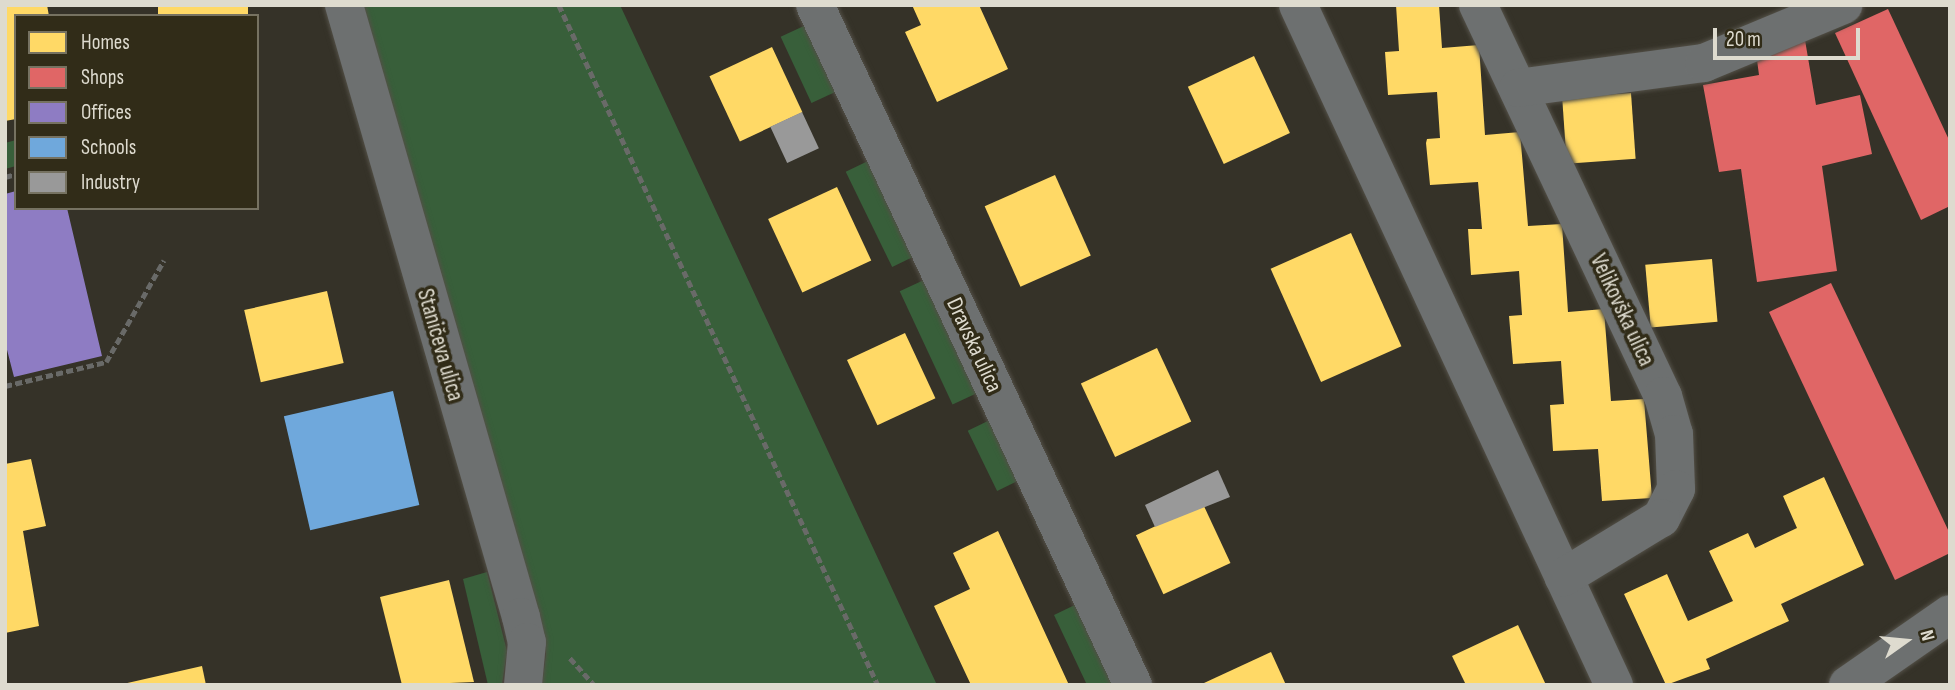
<!DOCTYPE html>
<html>
<head>
<meta charset="utf-8">
<style>
  body { margin:0 }
  #map { position:relative; width:1955px; height:690px; overflow:hidden; background:#353228; font-family:"Sofia Sans Condensed",sans-serif }
  div>[style] { position:absolute }
  [style*='--x'] { left:calc(var(--x)*1px); top:calc(var(--y)*1px); width:calc(var(--w)*1px); rotate:calc(var(--a)*1deg) }
  .green>* { inset:0; background:#385f3a; transform-origin:0 0 }
  .homes>* { inset:0; background:#ffd966; transform-origin:0 0 }
  .shops>* { inset:0; background:#e06666 }
  .offices>* { inset:0; background:#8e7cc3 }
  .schools>* { inset:0; background:#6fa8dc; transform-origin:0 0 }
  .industry>* { inset:0; background:#999; transform-origin:0 0 }
  .path>* { height:4.5px; margin-top:-2.25px; transform-origin:0; background:repeating-linear-gradient(90deg,#696a68 0 7px,transparent 0 10.5px) }
  .roads { filter:drop-shadow(0 0 2px #535047) drop-shadow(0 0 2px #535047) }
  .minor>* { height:38px; margin:-19px; padding:0 19px; transform-origin:19px; border-radius:19px; background:#6d7070 }
  span { translate:-50% -50%; white-space:nowrap; text-align:center; line-height:1.15; -webkit-text-stroke:7px #312c18; paint-order:stroke }
  .street-label { font-size:23px; color:#dedbcf }
  .frame { position:absolute; inset:0; border:7px solid #dedbcf; pointer-events:none }
  .legend { position:absolute; left:14px; top:14px; width:245px; height:196px; box-sizing:border-box; background:#312c18; border:2px solid #767261; margin:0; padding:9px 12px; list-style:none; font-size:21px; color:#dedbcf }
  .legend li { display:flex; align-items:center; gap:14px; height:35px }
  .legend b { width:35px; border:2px solid #767261 }
  .north { position:absolute; left:1871px; top:606px; width:70px; height:70px; -webkit-text-stroke:5px #312c18; paint-order:stroke; rotate:75deg; font-size:19px; font-weight:700; line-height:28px; text-align:center; color:#dedbcf }
  .north::after { content:''; display:block; margin:auto; width:24px; height:32px; background:#dedbcf; clip-path:polygon(50% 0,100% 100%,50% 72%,0 100%) }
  .scale { position:absolute; left:1713px; top:28px; width:147px; height:32px; box-sizing:border-box; border:4px solid #dedbcf; border-top:0; padding-left:9px; font-size:21px; line-height:24px; white-space:nowrap; color:#dedbcf; -webkit-text-stroke:5px #312c18; paint-order:stroke }
</style>
</head>
<body>
<div id="map">
  <div class="green">
    <i style="clip-path:polygon(362px 5px,620px 5px,937px 685px,542px 685px,546px 654px,541px 619px)"></i>
    <i style="left:806px;top:25px;width:73px;height:28px;rotate:65deg"></i>
    <i style="clip-path:polygon(16px 140px,16px 166px,5px 169px,5px 143px)"></i>
    <i style="left:870px;top:160px;width:106px;height:27px;rotate:64deg"></i>
    <i style="left:926px;top:279px;width:125px;height:29px;rotate:65deg"></i>
    <i style="left:992px;top:419px;width:67px;height:27px;rotate:64deg"></i>
    <i style="clip-path:polygon(487px 572px,507px 651px,502px 685px,488px 685px,463px 579px)"></i>
    <i style="clip-path:polygon(1079px 603px,1118px 685px,1087px 685px,1054px 615px)"></i>
  </div>
  <div class="homes">
    <i style="clip-path:polygon(5px 5px,47px 5px,49px 16px,16px 16px,16px 119px,5px 121px)"></i>
    <i style="left:158px;top:5px;width:90px;height:11px"></i>
    <i style="clip-path:polygon(912px 5px,979px 5px,1008px 69px,937px 102px,905px 32px,921px 25px)"></i>
    <i style="clip-path:polygon(1396px 5px,1439px 5px,1442px 48px,1479px 45px,1485px 135px,1520px 132px,1528px 226px,1562px 224px,1568px 312px,1604px 309px,1611px 401px,1644px 399px,1652px 498px,1602px 501px,1598px 449px,1553px 451px,1550px 405px,1564px 404px,1561px 361px,1513px 364px,1509px 316px,1522px 315px,1519px 271px,1471px 275px,1468px 229px,1482px 229px,1478px 182px,1430px 185px,1426px 143px,1427px 139px,1440px 138px,1437px 92px,1388px 95px,1385px 52px,1399px 51px)"></i>
    <i style="left:772px;top:47px;width:72px;height:69px;rotate:65deg"></i>
    <i style="left:1254px;top:56px;width:85px;height:73px;rotate:65deg"></i>
    <i style="left:1631px;top:93px;width:66px;height:69px;rotate:86deg"></i>
    <i style="left:1055px;top:175px;width:88px;height:77px;rotate:66deg"></i>
    <i style="left:837px;top:187px;width:81px;height:76px;rotate:65deg"></i>
    <i style="left:1351px;top:233px;width:124px;height:88px;rotate:66deg"></i>
    <i style="left:1712px;top:259px;width:63px;height:67px;rotate:85deg"></i>
    <i style="left:327px;top:291px;width:74px;height:85px;rotate:77deg"></i>
    <i style="left:905px;top:333px;width:72px;height:64px;rotate:65deg"></i>
    <i style="left:1157px;top:348px;width:81px;height:84px;rotate:65deg"></i>
    <i style="clip-path:polygon(31px 459px,46px 526px,23px 531px,39px 626px,5px 633px,5px 464px)"></i>
    <i style="clip-path:polygon(1824px 477px,1864px 565px,1781px 604px,1789px 621px,1706px 659px,1710px 669px,1666px 685px,1624px 594px,1667px 574px,1688px 621px,1733px 601px,1709px 551px,1748px 533px,1755px 548px,1797px 528px,1783px 496px)"></i>
    <i style="left:1203px;top:504px;width:65px;height:74px;rotate:65deg"></i>
    <i style="clip-path:polygon(998px 531px,1040px 622px,1069px 685px,971px 685px,934px 606px,970px 589px,953px 553px)"></i>
    <i style="clip-path:polygon(449px 580px,474px 682px,402px 685px,380px 597px)"></i>
    <i style="clip-path:polygon(1518px 625px,1546px 685px,1466px 685px,1452px 656px)"></i>
    <i style="clip-path:polygon(1271px 652px,1286px 685px,1205px 685px,1204px 683px)"></i>
    <i style="clip-path:polygon(202px 666px,206px 685px,124px 685px,123px 684px)"></i>
  </div>
  <div class="shops">
    <i style="clip-path:polygon(1888px 9px,1950px 142px,1950px 206px,1921px 220px,1835px 33px)"></i>
    <i style="clip-path:polygon(1805px 40px,1816px 105px,1860px 95px,1872px 154px,1822px 166px,1837px 271px,1757px 282px,1741px 169px,1719px 172px,1703px 85px,1759px 75px,1757px 60px)"></i>
    <i style="clip-path:polygon(1831px 283px,1950px 534px,1950px 553px,1895px 580px,1769px 312px)"></i>
  </div>
  <div class="offices">
    <i style="clip-path:polygon(16px 191px,16px 208px,67px 208px,102px 356px,14px 377px,5px 342px,5px 194px)"></i>
  </div>
  <div class="schools">
    <i style="left:393px;top:391px;width:117px;height:112px;rotate:77deg"></i>
  </div>
  <div class="industry">
    <i style="left:802px;top:112px;width:40px;height:35px;rotate:65deg"></i>
    <i style="clip-path:polygon(1218px 470px,1230px 497px,1155px 527px,1145px 505px)"></i>
  </div>
  <div class="path">
    <i style="--x:559;--y:5;--w:751;--a:64.87"></i>
    <i style="--x:5;--y:177;--w:11;--a:-15"></i>
    <i style="--x:5;--y:386;--w:104;--a:-13.4"></i>
    <i style="--x:106;--y:362;--w:117;--a:-60.4"></i>
    <i style="--x:570;--y:658;--w:36;--a:48"></i>
  </div>
  <div class="roads">
    <div class="minor">
      <i style="--x:344;--y:5;--w:637;--a:73.87"></i>
      <i style="--x:521;--y:617;--w:26;--a:77"></i>
      <i style="--x:527;--y:642;--w:43;--a:95.3"></i>
      <i style="--x:815;--y:5;--w:751;--a:64.94"></i>
      <i style="--x:1298;--y:5;--w:750;--a:65.08"></i>
      <i style="--x:1478;--y:5;--w:433;--a:64.7"></i>
      <i style="--x:1663;--y:396;--w:40;--a:74"></i>
      <i style="--x:1674;--y:434;--w:55;--a:87.9"></i>
      <i style="--x:1676;--y:489;--w:33;--a:117"></i>
      <i style="--x:1661;--y:518;--w:114;--a:148.7"></i>
      <i style="--x:1518;--y:88;--w:188;--a:-7.7"></i>
      <i style="--x:1704;--y:63;--w:151;--a:-22.6"></i>
      <i style="--x:1848;--y:685;--w:124;--a:-34.8"></i>
    </div>
  </div>
  <div class="street-label">
    <span style="left:1622px;top:310px;rotate:65deg">Velikovška ulica</span>
    <span style="left:440px;top:345px;rotate:74deg">Staničeva ulica</span>
    <span style="left:974px;top:345px;rotate:65deg">Dravska ulica</span>
  </div>
  <div class="frame"></div>
  <ul class="legend">
  <li><b style="height:19px;background:#ffd966"></b>Homes</li>
  <li><b style="height:19px;background:#e06666"></b>Shops</li>
  <li><b style="height:19px;background:#8e7cc3"></b>Offices</li>
  <li><b style="height:19px;background:#6fa8dc"></b>Schools</li>
  <li><b style="height:19px;background:#999"></b>Industry</li>
  </ul>
  <div class="north">N</div>
  <div class="scale">20 m</div>
</div>
</body>
</html>
